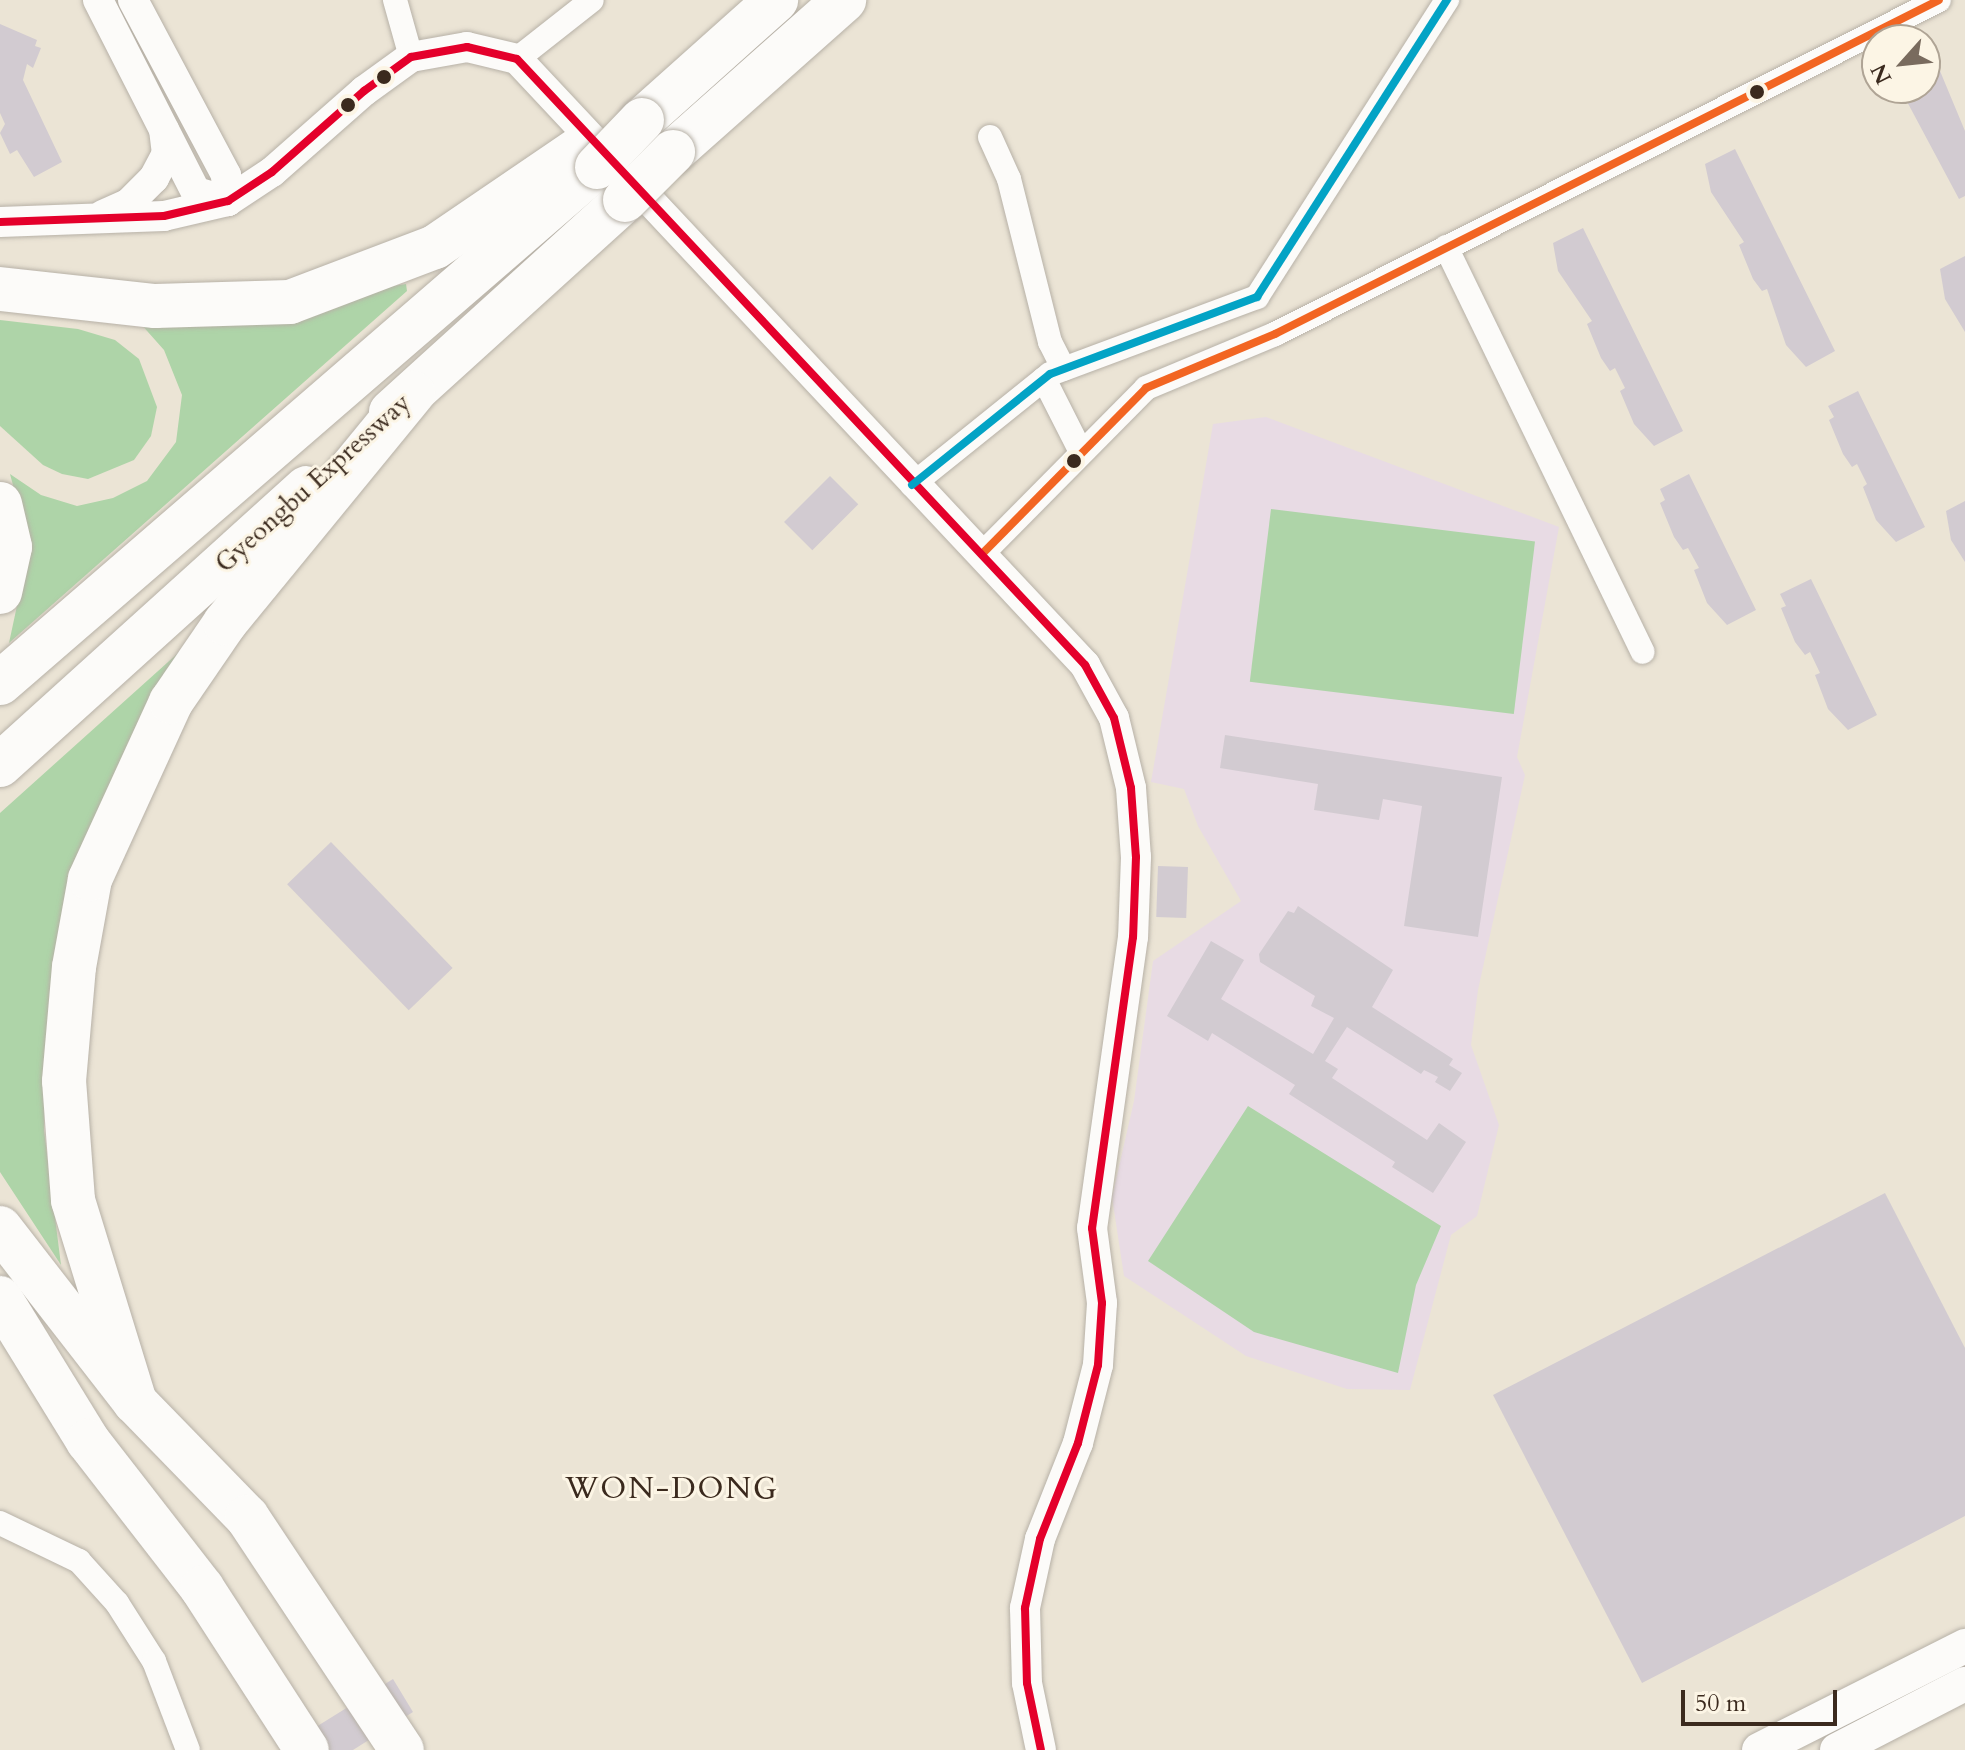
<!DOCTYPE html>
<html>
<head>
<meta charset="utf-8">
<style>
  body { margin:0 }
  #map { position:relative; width:1965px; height:1750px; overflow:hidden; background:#ebe4d5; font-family:Cardo,serif }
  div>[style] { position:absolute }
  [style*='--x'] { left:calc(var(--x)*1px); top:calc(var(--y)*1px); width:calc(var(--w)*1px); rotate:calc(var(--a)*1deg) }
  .built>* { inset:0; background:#e8dbe4 }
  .green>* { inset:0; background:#aed4a8; transform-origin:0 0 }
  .building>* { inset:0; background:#d2cbd1; transform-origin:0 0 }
  .roads { filter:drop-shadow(0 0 2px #b7b1a7) drop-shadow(0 0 2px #b7b1a7) }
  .minor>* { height:24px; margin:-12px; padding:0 12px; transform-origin:12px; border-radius:12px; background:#fcfbf9 }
  .tertiary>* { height:30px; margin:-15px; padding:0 15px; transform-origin:15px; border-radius:15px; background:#fcfbf9 }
  .secondary>* { height:34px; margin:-17px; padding:0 17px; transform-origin:17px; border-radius:17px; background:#fcfbf9 }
  .motorway>* { height:44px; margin:-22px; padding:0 22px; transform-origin:22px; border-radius:22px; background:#fcfbf9 }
  .bridges { filter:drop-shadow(0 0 2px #b7b1a7) drop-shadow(0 0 2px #b7b1a7) }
  .motorway-bridge>* { height:44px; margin:-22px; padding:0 22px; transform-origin:22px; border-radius:22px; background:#fcfbf9 }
  .bus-1>* { height:8px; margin:-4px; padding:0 4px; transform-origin:4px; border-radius:4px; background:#f26522 }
  .bus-2>* { height:8px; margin:-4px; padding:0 4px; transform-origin:4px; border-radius:4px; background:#e4002b }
  .bus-3>* { height:8px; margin:-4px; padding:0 4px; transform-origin:4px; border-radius:4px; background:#03a3c5 }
  .dots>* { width:22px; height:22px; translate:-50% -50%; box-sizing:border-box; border:4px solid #fcf5e5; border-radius:50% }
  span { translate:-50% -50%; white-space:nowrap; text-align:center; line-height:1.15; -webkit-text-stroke:6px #fcf5e5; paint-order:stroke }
  .street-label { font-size:26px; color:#3b2a1e }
  .quarter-label { font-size:30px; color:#3b2a1e; letter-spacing:2px }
  .north { position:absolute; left:1861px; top:24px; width:80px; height:80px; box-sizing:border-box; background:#fcf5e5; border:2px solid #afa495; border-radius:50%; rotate:243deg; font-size:22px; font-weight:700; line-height:32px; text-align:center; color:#3b2a1e }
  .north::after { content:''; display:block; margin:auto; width:28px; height:36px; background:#796b5e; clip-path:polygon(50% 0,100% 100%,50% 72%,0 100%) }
  .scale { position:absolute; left:1681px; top:1690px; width:156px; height:36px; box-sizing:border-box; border:4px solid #3b2a1e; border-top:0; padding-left:10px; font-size:24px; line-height:28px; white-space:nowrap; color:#3b2a1e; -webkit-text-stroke:6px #fcf5e5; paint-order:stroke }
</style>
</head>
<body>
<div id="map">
  <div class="built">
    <i style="clip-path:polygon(1266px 417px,1559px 527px,1517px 757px,1525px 775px,1478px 990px,1471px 1045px,1499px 1125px,1477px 1216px,1451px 1235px,1410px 1390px,1347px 1389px,1246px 1356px,1124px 1276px,1112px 1197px,1134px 1101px,1153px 961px,1241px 901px,1198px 826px,1184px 789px,1151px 782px,1213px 424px)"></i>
  </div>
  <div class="green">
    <i style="clip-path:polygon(406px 284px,407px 291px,9px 643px,24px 573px,23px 522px,10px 474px,41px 495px,77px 506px,113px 498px,147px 481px,176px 442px,182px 395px,164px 350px,140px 323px)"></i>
    <i style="clip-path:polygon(0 320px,78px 329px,115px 340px,139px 359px,157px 407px,151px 436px,134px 460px,88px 479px,62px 474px,43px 465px,0 426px)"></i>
    <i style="left:1271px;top:509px;width:266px;height:174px;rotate:7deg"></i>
    <i style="clip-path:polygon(197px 636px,47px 1043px,44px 1130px,61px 1265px,0 1172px,0 813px)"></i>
    <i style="clip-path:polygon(1248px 1106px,1441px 1226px,1416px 1285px,1398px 1373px,1254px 1332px,1148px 1261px)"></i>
  </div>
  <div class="building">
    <i style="clip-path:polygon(0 24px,37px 40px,35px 46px,41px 48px,33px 68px,27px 64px,23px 80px,62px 162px,34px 177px,17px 150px,10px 154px,0 133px,5px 124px,0 113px)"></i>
    <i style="clip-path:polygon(1925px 53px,1936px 73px,1940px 71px,1965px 131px,1965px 196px,1959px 199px,1904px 96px,1903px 88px,1925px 88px)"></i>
    <i style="clip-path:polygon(1735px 149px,1835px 351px,1806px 367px,1786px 345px,1767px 289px,1762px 291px,1753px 279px,1739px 245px,1744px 242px,1711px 192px,1705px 164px)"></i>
    <i style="clip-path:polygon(1583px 228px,1683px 431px,1654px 446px,1634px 424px,1620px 391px,1625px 388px,1615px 368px,1610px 371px,1601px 358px,1587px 324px,1592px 321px,1558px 271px,1553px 243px)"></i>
    <i style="clip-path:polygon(1965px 256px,1965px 332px,1945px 299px,1940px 269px)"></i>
    <i style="clip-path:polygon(1858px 391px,1925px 527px,1896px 542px,1876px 520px,1863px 487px,1867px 484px,1857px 464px,1852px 467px,1843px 454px,1829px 420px,1834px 417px,1828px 406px)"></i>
    <i style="clip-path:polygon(1689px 474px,1756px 610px,1727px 625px,1707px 603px,1694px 570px,1699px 568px,1688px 548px,1683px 550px,1674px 537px,1660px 503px,1665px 500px,1660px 489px)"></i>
    <i style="left:830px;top:476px;width:40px;height:65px;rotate:45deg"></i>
    <i style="clip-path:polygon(1965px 501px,1965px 562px,1951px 540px,1946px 511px)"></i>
    <i style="clip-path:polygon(1811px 579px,1877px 715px,1848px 730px,1828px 709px,1815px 675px,1820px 673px,1810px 652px,1805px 655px,1795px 642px,1781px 608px,1786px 606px,1780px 594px)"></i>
    <i style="clip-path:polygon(1225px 735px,1502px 777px,1478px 937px,1404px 926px,1422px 806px,1383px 799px,1379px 820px,1314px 810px,1318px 784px,1220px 768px)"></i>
    <i style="left:331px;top:842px;width:175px;height:61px;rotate:46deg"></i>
    <i style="left:1158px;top:866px;width:30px;height:51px;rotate:2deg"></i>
    <i style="clip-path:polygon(1298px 906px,1393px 970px,1372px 1007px,1453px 1059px,1449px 1065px,1462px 1073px,1450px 1091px,1435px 1082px,1438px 1077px,1424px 1070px,1421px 1074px,1347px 1027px,1325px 1061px,1338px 1069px,1332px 1078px,1427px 1140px,1439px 1123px,1466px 1142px,1433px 1193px,1392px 1167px,1395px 1162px,1289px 1094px,1295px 1085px,1212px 1033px,1208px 1041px,1167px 1016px,1211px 941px,1244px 960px,1221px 999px,1313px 1054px,1334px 1018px,1311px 1006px,1315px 996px,1260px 962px,1259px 954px,1288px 911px,1294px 913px)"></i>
    <i style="clip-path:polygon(1885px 1193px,1965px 1348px,1965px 1516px,1642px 1683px,1493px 1395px)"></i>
    <i style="clip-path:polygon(393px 1679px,413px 1712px,353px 1750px,279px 1750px)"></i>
  </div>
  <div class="roads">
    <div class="minor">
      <i style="--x:395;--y:0;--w:59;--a:74.3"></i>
      <i style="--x:517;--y:59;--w:95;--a:-38.2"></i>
      <i style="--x:990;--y:137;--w:46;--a:65.7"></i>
      <i style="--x:1009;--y:179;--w:168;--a:75.9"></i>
      <i style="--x:1050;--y:342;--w:30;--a:63"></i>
      <i style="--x:1446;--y:247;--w:450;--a:64.1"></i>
      <i style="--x:1044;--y:379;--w:80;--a:63.1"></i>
      <i style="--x:912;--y:485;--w:177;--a:-38.8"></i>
      <i style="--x:1050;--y:374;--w:221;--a:-20.4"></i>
      <i style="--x:1257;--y:297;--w:353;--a:-57.4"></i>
      <i style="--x:982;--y:554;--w:233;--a:-45.3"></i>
      <i style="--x:1146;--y:388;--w:140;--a:-22.7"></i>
      <i style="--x:1275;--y:334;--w:743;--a:-26.7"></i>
      <i style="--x:0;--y:1523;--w:88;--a:25.7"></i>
      <i style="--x:79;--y:1561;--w:57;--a:47.9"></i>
      <i style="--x:117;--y:1603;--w:69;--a:57.5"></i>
      <i style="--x:154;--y:1661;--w:95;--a:69.1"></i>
    </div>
    <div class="tertiary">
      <i style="--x:98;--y:0;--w:216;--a:63"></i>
      <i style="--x:196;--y:192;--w:33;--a:16"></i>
      <i style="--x:133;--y:0;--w:198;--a:62"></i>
      <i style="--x:226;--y:175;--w:26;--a:86"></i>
      <i style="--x:103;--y:215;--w:27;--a:-24"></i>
      <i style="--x:128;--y:204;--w:37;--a:-45"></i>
      <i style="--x:154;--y:178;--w:27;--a:-62"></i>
      <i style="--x:167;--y:154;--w:24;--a:-97"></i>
      <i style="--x:0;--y:222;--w:164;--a:-2.1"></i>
      <i style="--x:164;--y:216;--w:66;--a:-13.2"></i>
      <i style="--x:228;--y:201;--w:53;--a:-33.4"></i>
      <i style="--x:272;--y:172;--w:123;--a:-41.4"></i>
      <i style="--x:364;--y:91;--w:58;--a:-35.9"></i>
      <i style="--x:411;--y:57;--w:57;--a:-10.1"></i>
      <i style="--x:467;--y:47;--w:51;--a:13.5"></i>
      <i style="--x:517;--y:59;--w:831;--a:46.85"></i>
      <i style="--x:1085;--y:665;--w:60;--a:61.3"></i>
      <i style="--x:1114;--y:718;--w:72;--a:76.3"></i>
      <i style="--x:1131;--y:788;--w:69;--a:85.9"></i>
      <i style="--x:1136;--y:857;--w:80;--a:92.1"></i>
      <i style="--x:1133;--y:937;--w:294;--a:98"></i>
      <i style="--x:1092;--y:1228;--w:76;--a:82.4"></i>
      <i style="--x:1102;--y:1303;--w:62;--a:93.7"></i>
      <i style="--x:1098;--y:1365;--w:81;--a:104.4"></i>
      <i style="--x:1078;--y:1443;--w:103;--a:111.6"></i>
      <i style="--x:1040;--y:1539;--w:71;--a:102.3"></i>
      <i style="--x:1025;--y:1608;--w:75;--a:88.5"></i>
      <i style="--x:1027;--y:1683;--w:68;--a:78.2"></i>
    </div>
    <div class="secondary">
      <i style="--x:1759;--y:1750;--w:231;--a:-26.8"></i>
      <i style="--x:1837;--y:1750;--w:144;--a:-27.3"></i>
    </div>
    <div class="motorway">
      <i style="--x:642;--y:120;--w:180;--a:-41.8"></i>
      <i style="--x:673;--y:152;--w:229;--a:-41.6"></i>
      <i style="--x:0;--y:289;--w:156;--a:6.3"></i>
      <i style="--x:155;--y:306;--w:135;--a:-1.7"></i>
      <i style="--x:290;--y:302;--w:155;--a:-20.8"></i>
      <i style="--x:435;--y:247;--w:176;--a:-34.3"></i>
      <i style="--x:391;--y:412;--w:316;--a:-42.2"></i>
      <i style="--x:0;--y:504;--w:44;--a:76.9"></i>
      <i style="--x:10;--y:547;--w:46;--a:102.5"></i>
      <i style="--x:0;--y:683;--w:789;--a:-40.84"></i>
      <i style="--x:0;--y:765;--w:413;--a:-42.1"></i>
      <i style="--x:0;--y:1228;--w:220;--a:52.2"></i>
      <i style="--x:135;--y:1402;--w:161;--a:45.8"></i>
      <i style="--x:247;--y:1517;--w:280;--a:56.4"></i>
      <i style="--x:0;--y:1298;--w:168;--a:58.4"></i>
      <i style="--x:88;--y:1441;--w:186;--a:52.2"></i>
      <i style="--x:202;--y:1588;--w:193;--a:57.1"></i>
      <i style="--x:135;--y:1402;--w:211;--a:-107.1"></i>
      <i style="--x:73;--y:1200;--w:119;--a:-94.3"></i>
      <i style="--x:64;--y:1081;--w:114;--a:-85"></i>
      <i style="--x:74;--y:967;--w:89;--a:-79.7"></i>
      <i style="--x:90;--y:879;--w:195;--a:-65.4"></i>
      <i style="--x:171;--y:702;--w:96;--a:-55.6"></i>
      <i style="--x:225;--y:623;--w:297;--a:-50.7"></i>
    </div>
  </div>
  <div class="bridges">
    <div class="motorway-bridge">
      <i style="--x:597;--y:167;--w:65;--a:-46.2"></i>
      <i style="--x:625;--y:200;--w:68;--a:-45"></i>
    </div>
  </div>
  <div class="bus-1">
    <i style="--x:982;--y:554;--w:233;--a:-45.3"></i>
    <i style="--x:1146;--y:388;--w:140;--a:-22.7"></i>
    <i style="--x:1275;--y:334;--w:743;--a:-26.7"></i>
  </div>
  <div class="bus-2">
    <i style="--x:0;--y:222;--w:164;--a:-2.1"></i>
    <i style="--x:164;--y:216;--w:66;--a:-13.2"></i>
    <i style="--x:228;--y:201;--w:53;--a:-33.4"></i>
    <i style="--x:272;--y:172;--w:123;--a:-41.4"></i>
    <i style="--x:364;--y:91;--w:58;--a:-35.9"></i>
    <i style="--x:411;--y:57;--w:57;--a:-10.1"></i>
    <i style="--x:467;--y:47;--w:51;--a:13.5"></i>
    <i style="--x:517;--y:59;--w:831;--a:46.85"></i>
    <i style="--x:1085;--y:665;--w:60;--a:61.3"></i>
    <i style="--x:1114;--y:718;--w:72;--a:76.3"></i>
    <i style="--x:1131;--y:788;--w:69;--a:85.9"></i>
    <i style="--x:1136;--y:857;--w:80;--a:92.1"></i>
    <i style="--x:1133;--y:937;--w:294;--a:98"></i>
    <i style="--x:1092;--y:1228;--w:76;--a:82.4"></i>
    <i style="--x:1102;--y:1303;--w:62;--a:93.7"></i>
    <i style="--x:1098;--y:1365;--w:81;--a:104.4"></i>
    <i style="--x:1078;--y:1443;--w:103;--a:111.6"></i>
    <i style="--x:1040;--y:1539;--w:71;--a:102.3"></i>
    <i style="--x:1025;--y:1608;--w:75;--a:88.5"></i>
    <i style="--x:1027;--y:1683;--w:68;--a:78.2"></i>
  </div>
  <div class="bus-3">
    <i style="--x:912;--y:485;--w:177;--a:-38.8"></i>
    <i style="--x:1050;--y:374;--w:221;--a:-20.4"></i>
    <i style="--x:1257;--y:297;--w:353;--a:-57.4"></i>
  </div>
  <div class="dots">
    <i style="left:384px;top:77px;background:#3b2a1e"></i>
    <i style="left:1757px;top:92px;background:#3b2a1e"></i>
    <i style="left:348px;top:105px;background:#3b2a1e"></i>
    <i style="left:1074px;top:461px;background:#3b2a1e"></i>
  </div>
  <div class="street-label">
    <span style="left:313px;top:483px;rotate:-42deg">Gyeongbu Expressway</span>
  </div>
  <div class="quarter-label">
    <span style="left:672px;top:1489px">WON-DONG</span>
  </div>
  <div class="north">N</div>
  <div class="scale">50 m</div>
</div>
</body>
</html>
